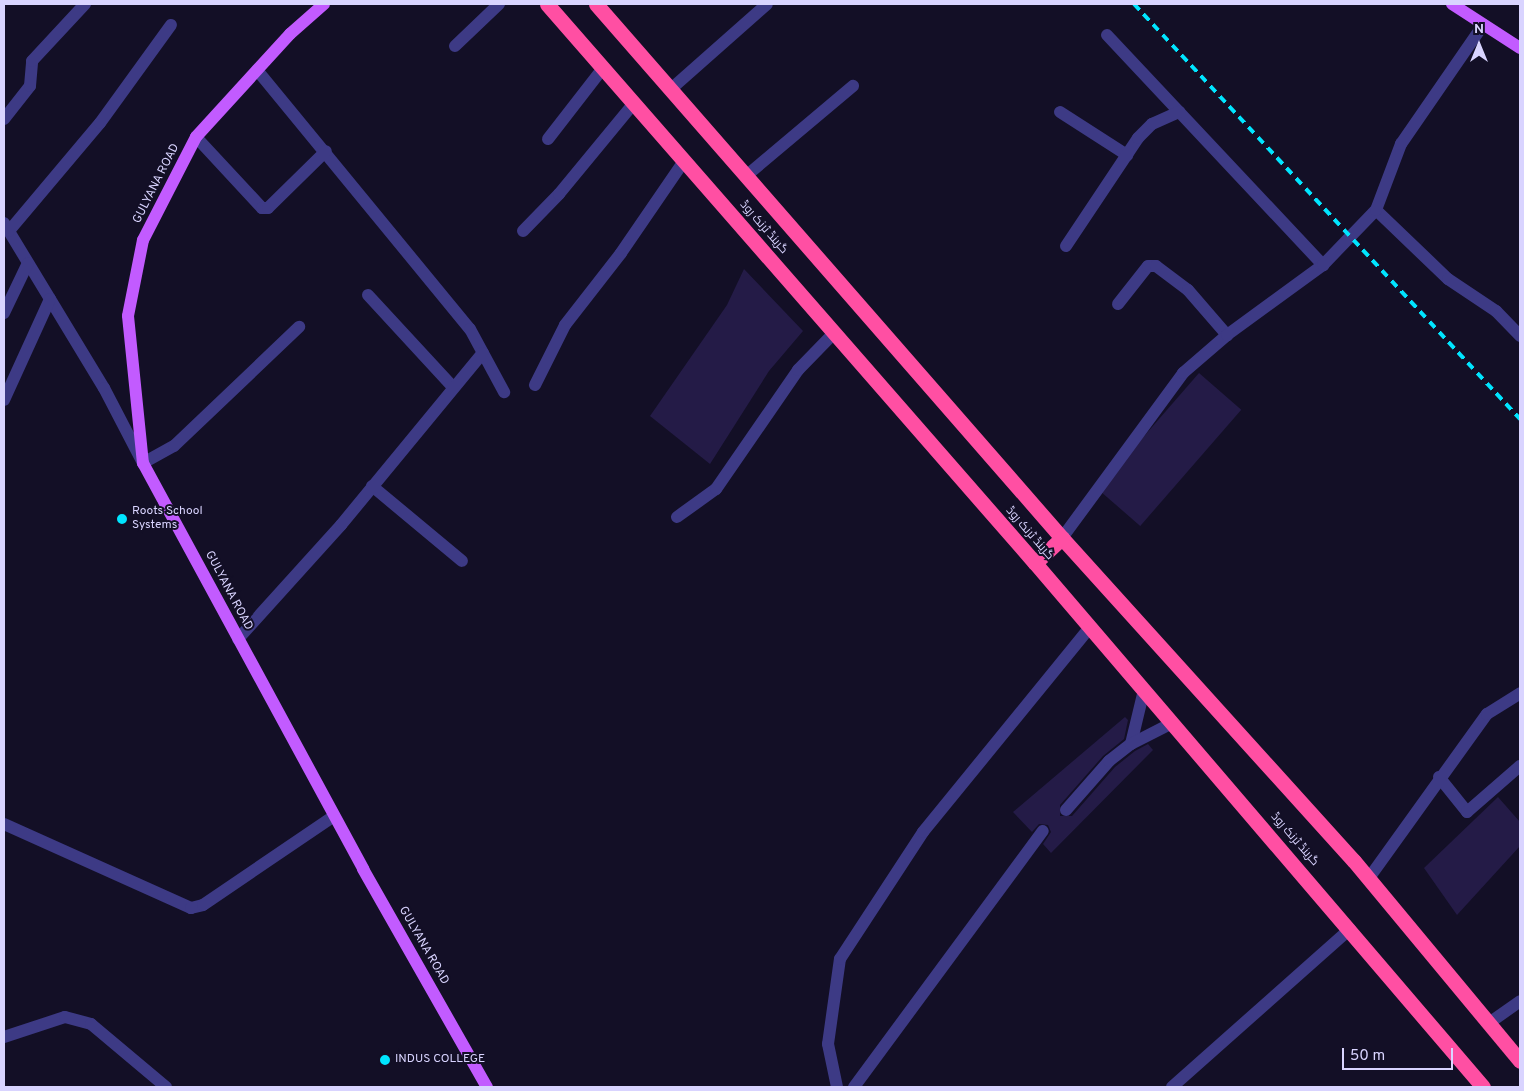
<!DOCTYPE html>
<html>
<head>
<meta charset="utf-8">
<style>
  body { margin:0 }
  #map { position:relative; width:1524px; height:1091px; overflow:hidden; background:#130f26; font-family:Overpass,Cairo,sans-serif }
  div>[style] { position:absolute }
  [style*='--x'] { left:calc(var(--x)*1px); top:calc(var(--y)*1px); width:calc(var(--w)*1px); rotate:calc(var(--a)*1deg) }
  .building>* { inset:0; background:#241b47; transform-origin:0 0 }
  .minor>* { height:12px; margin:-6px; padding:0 6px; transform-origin:6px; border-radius:6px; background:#3d3a85 }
  .major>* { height:12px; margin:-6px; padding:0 6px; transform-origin:6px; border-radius:6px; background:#c25bff }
  .highway>* { height:15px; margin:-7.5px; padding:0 7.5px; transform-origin:7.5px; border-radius:7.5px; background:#ff4fa3 }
  .rail>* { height:4px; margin-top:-2px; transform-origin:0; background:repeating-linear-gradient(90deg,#00e5ff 0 8px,transparent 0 14px) }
  .dots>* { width:14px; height:14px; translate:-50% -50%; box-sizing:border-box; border:2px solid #130f26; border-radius:50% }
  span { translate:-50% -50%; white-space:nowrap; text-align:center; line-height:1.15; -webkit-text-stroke:4px #130f26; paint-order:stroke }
  .street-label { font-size:12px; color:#d9d4ff }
  .poi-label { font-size:12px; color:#d9d4ff }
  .left { translate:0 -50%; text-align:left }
  .frame { position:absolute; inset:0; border:5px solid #d9d4ff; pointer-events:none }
  .north { position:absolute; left:1454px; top:20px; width:50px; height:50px; -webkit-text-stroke:4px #130f26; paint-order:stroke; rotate:0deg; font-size:14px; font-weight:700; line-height:20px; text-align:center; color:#d9d4ff }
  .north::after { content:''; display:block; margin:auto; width:18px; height:22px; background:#d9d4ff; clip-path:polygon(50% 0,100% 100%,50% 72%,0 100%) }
  .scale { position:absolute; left:1342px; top:1048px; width:111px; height:22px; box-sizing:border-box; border:2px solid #d9d4ff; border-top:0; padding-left:6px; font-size:15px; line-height:18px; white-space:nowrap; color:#d9d4ff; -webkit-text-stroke:4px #130f26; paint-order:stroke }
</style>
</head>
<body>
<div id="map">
  <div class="building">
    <i style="clip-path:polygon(744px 269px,803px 331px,769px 371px,710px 464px,650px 416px,727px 305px)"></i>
    <i style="left:1199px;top:373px;width:56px;height:154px;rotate:41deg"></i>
    <i style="clip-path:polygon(1125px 717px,1128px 720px,1124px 739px,1103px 756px,1060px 805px,1060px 816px,1072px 816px,1115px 767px,1135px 751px,1148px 744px,1153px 750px,1051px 853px,1043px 844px,1051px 832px,1048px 825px,1039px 824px,1032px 832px,1013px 812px)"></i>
    <i style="clip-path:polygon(1498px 797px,1520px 822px,1520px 846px,1457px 915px,1424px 868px)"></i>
  </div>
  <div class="minor">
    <i style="--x:1107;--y:35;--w:316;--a:46.8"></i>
    <i style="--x:455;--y:46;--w:61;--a:-43.7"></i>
    <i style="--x:257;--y:70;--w:335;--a:50.6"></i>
    <i style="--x:470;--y:329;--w:72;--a:61.6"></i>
    <i style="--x:671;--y:89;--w:128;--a:-41.5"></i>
    <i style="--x:1060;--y:112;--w:80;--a:32.7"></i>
    <i style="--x:4;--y:119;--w:42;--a:-51.8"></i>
    <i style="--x:30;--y:86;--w:25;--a:-85"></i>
    <i style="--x:32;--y:61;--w:78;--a:-47.1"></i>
    <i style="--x:196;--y:137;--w:97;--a:47.1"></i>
    <i style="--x:262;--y:208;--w:6;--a:0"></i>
    <i style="--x:268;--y:208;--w:81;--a:-44.5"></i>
    <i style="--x:548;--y:139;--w:90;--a:-52.2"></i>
    <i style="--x:746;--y:176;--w:140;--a:-40.1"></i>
    <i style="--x:1376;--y:210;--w:100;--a:43.8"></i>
    <i style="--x:1448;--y:279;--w:58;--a:33.7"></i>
    <i style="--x:1496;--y:311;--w:35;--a:46"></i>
    <i style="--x:4;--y:223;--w:193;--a:58.8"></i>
    <i style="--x:104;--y:388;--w:85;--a:62.5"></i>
    <i style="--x:143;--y:463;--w:35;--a:-29"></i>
    <i style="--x:174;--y:446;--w:173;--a:-43.6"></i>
    <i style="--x:9;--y:231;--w:141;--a:-49.9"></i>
    <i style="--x:100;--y:123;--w:121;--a:-54.1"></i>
    <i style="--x:523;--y:231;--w:52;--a:-45.8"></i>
    <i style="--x:559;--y:194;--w:118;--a:-50.5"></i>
    <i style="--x:1066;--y:246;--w:130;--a:-56.3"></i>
    <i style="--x:1138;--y:138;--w:20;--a:-45"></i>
    <i style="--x:1152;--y:124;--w:30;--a:-24"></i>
    <i style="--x:368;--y:295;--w:125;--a:47.3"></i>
    <i style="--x:1118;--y:304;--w:48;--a:-51.7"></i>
    <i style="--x:1148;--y:266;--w:8;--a:0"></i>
    <i style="--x:1156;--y:266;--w:40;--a:37"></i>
    <i style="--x:1188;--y:290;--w:60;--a:49.1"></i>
    <i style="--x:4;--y:313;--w:55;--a:-64.4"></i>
    <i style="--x:535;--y:385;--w:67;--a:-63.4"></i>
    <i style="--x:565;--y:325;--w:91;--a:-52.1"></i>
    <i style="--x:621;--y:253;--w:112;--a:-55.6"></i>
    <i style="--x:4;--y:400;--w:111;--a:-65.5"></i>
    <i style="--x:372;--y:486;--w:117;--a:39.8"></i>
    <i style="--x:677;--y:517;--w:48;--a:-35.7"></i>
    <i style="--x:716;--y:489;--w:145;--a:-55.4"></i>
    <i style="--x:798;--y:370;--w:52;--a:-45.8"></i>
    <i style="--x:1062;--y:538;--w:205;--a:-53.7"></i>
    <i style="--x:1183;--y:373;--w:58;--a:-40.8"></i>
    <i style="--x:1227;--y:335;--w:119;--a:-36.1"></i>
    <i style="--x:1323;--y:265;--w:76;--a:-46.1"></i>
    <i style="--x:1376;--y:210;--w:71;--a:-69.3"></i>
    <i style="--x:1401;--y:144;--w:145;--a:-55.4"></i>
    <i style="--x:238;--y:639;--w:154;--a:-47.9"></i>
    <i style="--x:341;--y:525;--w:223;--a:-50.5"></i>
    <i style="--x:1131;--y:744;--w:56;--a:-76.5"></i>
    <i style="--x:1439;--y:777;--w:45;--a:51.3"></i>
    <i style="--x:1467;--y:812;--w:70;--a:-41"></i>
    <i style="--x:1066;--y:810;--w:65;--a:-48.7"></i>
    <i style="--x:1109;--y:761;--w:28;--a:-38"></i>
    <i style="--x:1131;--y:744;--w:46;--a:-27.1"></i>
    <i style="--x:4;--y:824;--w:205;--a:24.2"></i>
    <i style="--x:191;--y:908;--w:12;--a:-14"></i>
    <i style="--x:203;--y:905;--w:158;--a:-34.2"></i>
    <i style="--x:1369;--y:878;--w:202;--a:-54.3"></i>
    <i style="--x:1487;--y:714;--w:39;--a:-32"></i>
    <i style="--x:1489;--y:1023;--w:38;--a:-35"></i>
    <i style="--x:4;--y:1037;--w:64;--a:-18.2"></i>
    <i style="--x:65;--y:1017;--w:27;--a:15"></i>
    <i style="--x:91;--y:1024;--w:98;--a:40"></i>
    <i style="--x:837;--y:1087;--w:44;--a:-101.8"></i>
    <i style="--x:828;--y:1044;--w:86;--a:-82"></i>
    <i style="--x:840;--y:959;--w:152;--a:-56.8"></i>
    <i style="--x:923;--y:832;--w:264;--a:-50.8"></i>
    <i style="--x:854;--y:1087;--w:318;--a:-53.6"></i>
    <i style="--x:1172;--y:1087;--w:238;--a:-41.6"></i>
  </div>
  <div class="major">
    <i style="--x:324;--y:4;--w:45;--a:138.6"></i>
    <i style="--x:290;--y:34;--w:139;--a:132.4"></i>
    <i style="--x:196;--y:137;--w:116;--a:117.2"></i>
    <i style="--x:143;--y:240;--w:77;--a:101.2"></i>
    <i style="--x:128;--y:316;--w:148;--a:84.2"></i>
    <i style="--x:143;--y:463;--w:462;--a:61.5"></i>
    <i style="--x:363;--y:869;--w:251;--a:60.4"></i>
    <i style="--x:1452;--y:4;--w:81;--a:32.9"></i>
  </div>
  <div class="highway">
    <i style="--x:547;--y:4;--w:742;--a:48.88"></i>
    <i style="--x:1035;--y:563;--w:689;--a:49.47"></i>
    <i style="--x:596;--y:4;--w:709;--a:48.89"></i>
    <i style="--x:1062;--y:538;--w:435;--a:47.9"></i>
    <i style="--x:1354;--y:861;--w:260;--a:50.3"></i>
    <i style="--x:1035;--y:563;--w:37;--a:-43"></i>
  </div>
  <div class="rail">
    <i style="--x:1134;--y:4;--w:567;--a:47.07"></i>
  </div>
  <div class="dots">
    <i style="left:122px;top:519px;background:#00e5ff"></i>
    <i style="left:385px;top:1060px;background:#00e5ff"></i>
  </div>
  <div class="street-label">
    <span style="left:157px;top:184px;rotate:-63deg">GULYANA ROAD</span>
    <span style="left:763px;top:228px;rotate:49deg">گرینڈ ٹرنک روڈ</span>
    <span style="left:1029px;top:534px;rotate:49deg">گرینڈ ٹرنک روڈ</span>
    <span style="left:228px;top:591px;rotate:62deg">GULYANA ROAD</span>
    <span style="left:1294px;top:840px;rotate:49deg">گرینڈ ٹرنک روڈ</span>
    <span style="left:423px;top:946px;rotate:60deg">GULYANA ROAD</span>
  </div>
  <div class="poi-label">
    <span class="left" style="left:132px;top:519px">Roots School<br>Systems</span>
    <span class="left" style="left:395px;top:1060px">INDUS COLLEGE</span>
  </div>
  <div class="frame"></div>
  <div class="north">N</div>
  <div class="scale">50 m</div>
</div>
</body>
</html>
